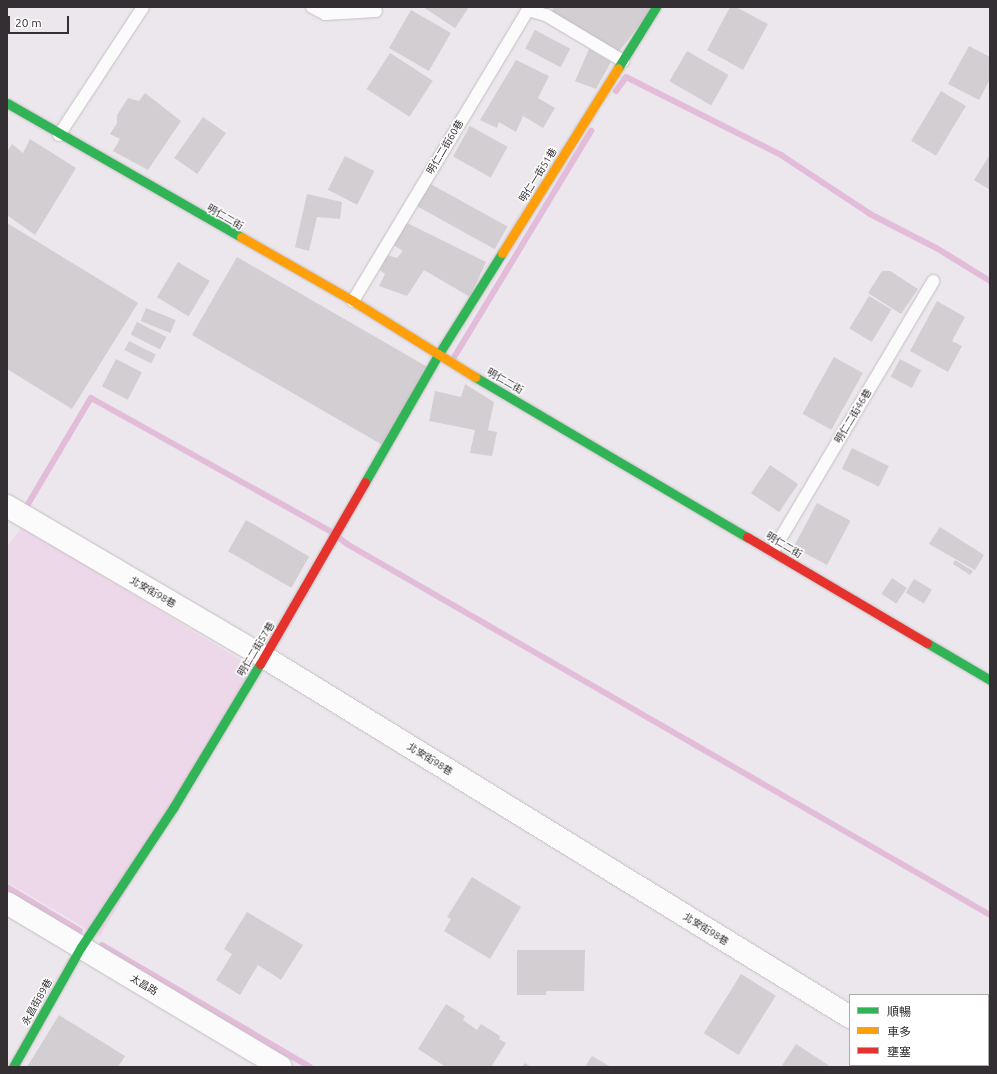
<!DOCTYPE html>
<html>
<head>
<meta charset="utf-8">
<style>
  body { margin:0 }
  #map { position:relative; width:997px; height:1074px; overflow:hidden; background:#ece7ec; font-family:Ubuntu,"Noto Sans TC",sans-serif }
  div>[style] { position:absolute }
  [style*='--x'] { left:calc(var(--x)*1px); top:calc(var(--y)*1px); width:calc(var(--w)*1px); rotate:calc(var(--a)*1deg) }
  .green>* { inset:0; background:#edd8e9 }
  .stream>* { height:6px; margin:-3px; padding:0 3px; transform-origin:3px; border-radius:3px; background:#e2bcd9 }
  .building>* { inset:0; background:#d2ced2; transform-origin:0 0 }
  .roads { filter:drop-shadow(0 0 1px #c3bfc3) drop-shadow(0 0 1px #c3bfc3) }
  .lane>* { height:12px; margin:-6px; padding:0 6px; transform-origin:6px; border-radius:6px; background:#fcfbfc }
  .street>* { height:22px; margin:-11px; padding:0 11px; transform-origin:11px; border-radius:11px; background:#fcfbfc }
  .fast>* { height:9px; margin:-4.5px; padding:0 4.5px; transform-origin:4.5px; border-radius:4.5px; background:#30b455 }
  .slow>* { height:9px; margin:-4.5px; padding:0 4.5px; transform-origin:4.5px; border-radius:4.5px; background:#ff9f0a }
  .jam>* { height:9px; margin:-4.5px; padding:0 4.5px; transform-origin:4.5px; border-radius:4.5px; background:#e5322d }
  span { translate:-50% -50%; white-space:nowrap; text-align:center; line-height:1.15; -webkit-text-stroke:3px #fff; paint-order:stroke }
  .street-label { font-size:10px; color:#332f32 }
  .frame { position:absolute; inset:0; border:8px solid #332f32; pointer-events:none }
  .legend { position:absolute; left:849px; top:994px; width:140px; height:72px; box-sizing:border-box; background:#fff; border:1px solid #adacad; margin:0; padding:5px 7px; list-style:none; font-size:12px; color:#332f32 }
  .legend li { display:flex; align-items:center; gap:8px; height:20px }
  .legend b { width:20px; border:1px solid #adacad }
  .scale { position:absolute; left:8px; top:16px; width:61px; height:18px; box-sizing:border-box; border:2px solid #332f32; border-top:0; padding-left:5px; font-size:12px; line-height:14px; white-space:nowrap; color:#332f32; -webkit-text-stroke:3px #fff; paint-order:stroke }
</style>
</head>
<body>
<div id="map">
  <div class="green">
    <i style="clip-path:polygon(22px 527px,254px 668px,100px 937px,7px 882px,7px 547px)"></i>
  </div>
  <div class="stream">
    <i style="--x:616;--y:91;--w:17;--a:-54"></i>
    <i style="--x:626;--y:77;--w:174;--a:26.7"></i>
    <i style="--x:781;--y:155;--w:107;--a:33.5"></i>
    <i style="--x:870;--y:214;--w:76;--a:27.2"></i>
    <i style="--x:938;--y:249;--w:61;--a:31.6"></i>
    <i style="--x:453;--y:359;--w:267;--a:-58.8"></i>
    <i style="--x:22;--y:507;--w:4;--a:34"></i>
    <i style="--x:25;--y:509;--w:129;--a:-59.3"></i>
    <i style="--x:91;--y:398;--w:274;--a:29.1"></i>
    <i style="--x:330;--y:531;--w:21;--a:37"></i>
    <i style="--x:347;--y:544;--w:742;--a:29.98"></i>
    <i style="--x:7;--y:887;--w:85;--a:31.1"></i>
    <i style="--x:102;--y:945;--w:241;--a:30.4"></i>
  </div>
  <div class="building">
    <i style="clip-path:polygon(423px 7px,469px 7px,455px 28px)"></i>
    <i style="clip-path:polygon(554px 7px,653px 7px,617px 54px,550px 14px)"></i>
    <i style="clip-path:polygon(730px 7px,736px 7px,768px 24px,743px 70px,707px 50px)"></i>
    <i style="left:411px;top:10px;width:46px;height:44px;rotate:30deg"></i>
    <i style="left:535px;top:30px;width:40px;height:21px;rotate:28deg"></i>
    <i style="clip-path:polygon(969px 46px,990px 57px,990px 79px,979px 100px,948px 84px)"></i>
    <i style="clip-path:polygon(589px 49px,611px 62px,596px 89px,575px 81px)"></i>
    <i style="left:687px;top:51px;width:48px;height:35px;rotate:30deg"></i>
    <i style="left:390px;top:53px;width:51px;height:43px;rotate:33deg"></i>
    <i style="clip-path:polygon(516px 60px,549px 76px,538px 98px,555px 108px,543px 128px,523px 116px,516px 132px,499px 122px,497px 128px,480px 120px)"></i>
    <i style="left:941px;top:91px;width:29px;height:58px;rotate:31deg"></i>
    <i style="clip-path:polygon(145px 93px,181px 121px,148px 170px,113px 151px,120px 139px,110px 134px,117px 123px,117px 115px,128px 98px,139px 101px)"></i>
    <i style="left:203px;top:117px;width:28px;height:50px;rotate:35deg"></i>
    <i style="left:470px;top:126px;width:43px;height:35px;rotate:29deg"></i>
    <i style="clip-path:polygon(30px 139px,76px 168px,35px 235px,7px 215px,7px 152px,12px 144px,23px 153px)"></i>
    <i style="left:345px;top:156px;width:33px;height:38px;rotate:27deg"></i>
    <i style="clip-path:polygon(989px 156px,990px 157px,990px 190px,974px 180px)"></i>
    <i style="left:427px;top:182px;width:92px;height:26px;rotate:29deg"></i>
    <i style="clip-path:polygon(307px 194px,342px 202px,340px 219px,317px 217px,309px 251px,295px 247px)"></i>
    <i style="clip-path:polygon(403px 221px,486px 262px,470px 297px,424px 270px,407px 296px,379px 286px,385px 274px,380px 270px,387px 255px,397px 258px,403px 251px,392px 244px)"></i>
    <i style="clip-path:polygon(7px 223px,138px 303px,72px 409px,7px 369px)"></i>
    <i style="left:237px;top:257px;width:220px;height:90px;rotate:30deg"></i>
    <i style="left:178px;top:262px;width:37px;height:41px;rotate:31deg"></i>
    <i style="clip-path:polygon(882px 271px,890px 271px,918px 289px,901px 314px,868px 293px)"></i>
    <i style="left:869px;top:296px;width:26px;height:38px;rotate:31deg"></i>
    <i style="clip-path:polygon(937px 301px,965px 317px,952px 341px,962px 346px,948px 372px,910px 351px)"></i>
    <i style="left:146px;top:308px;width:32px;height:14px;rotate:22deg"></i>
    <i style="left:137px;top:322px;width:33px;height:14px;rotate:27deg"></i>
    <i style="left:129px;top:341px;width:30px;height:10px;rotate:27deg"></i>
    <i style="left:834px;top:357px;width:33px;height:65px;rotate:29deg"></i>
    <i style="left:116px;top:359px;width:29px;height:31px;rotate:27deg"></i>
    <i style="left:900px;top:359px;width:24px;height:20px;rotate:28deg"></i>
    <i style="clip-path:polygon(465px 384px,494px 402px,488px 430px,497px 432px,492px 456px,470px 453px,475px 430px,429px 421px,435px 391px,461px 397px)"></i>
    <i style="left:852px;top:448px;width:41px;height:23px;rotate:26deg"></i>
    <i style="left:770px;top:465px;width:34px;height:34px;rotate:34deg"></i>
    <i style="left:817px;top:503px;width:38px;height:50px;rotate:28deg"></i>
    <i style="left:246px;top:520px;width:73px;height:36px;rotate:30deg"></i>
    <i style="clip-path:polygon(940px 527px,984px 555px,975px 570px,929px 544px)"></i>
    <i style="clip-path:polygon(955px 560px,973px 571px,970px 575px,953px 564px)"></i>
    <i style="left:892px;top:578px;width:18px;height:19px;rotate:34deg"></i>
    <i style="left:914px;top:579px;width:21px;height:16px;rotate:31deg"></i>
    <i style="clip-path:polygon(472px 877px,521px 907px,490px 959px,444px 931px,451px 919px,447px 917px)"></i>
    <i style="clip-path:polygon(247px 912px,303px 945px,281px 980px,258px 965px,240px 995px,216px 980px,232px 954px,224px 949px)"></i>
    <i style="clip-path:polygon(517px 950px,585px 950px,584px 991px,546px 991px,546px 995px,517px 995px)"></i>
    <i style="left:741px;top:974px;width:41px;height:70px;rotate:32deg"></i>
    <i style="clip-path:polygon(446px 1004px,465px 1016px,463px 1020px,477px 1030px,481px 1024px,500px 1036px,499px 1039px,506px 1043px,491px 1067px,446px 1067px,418px 1049px)"></i>
    <i style="clip-path:polygon(59px 1015px,125px 1056px,118px 1067px,27px 1067px)"></i>
    <i style="clip-path:polygon(796px 1044px,831px 1067px,781px 1067px)"></i>
    <i style="clip-path:polygon(592px 1056px,611px 1067px,585px 1067px)"></i>
    <i style="clip-path:polygon(525px 1063px,531px 1067px,522px 1067px)"></i>
    <i style="clip-path:polygon(865px 1065px,908px 1065px,864px 1067px)"></i>
  </div>
  <div class="roads">
    <div class="lane">
      <i style="--x:312;--y:7;--w:15;--a:28"></i>
      <i style="--x:325;--y:14;--w:51;--a:-3.4"></i>
      <i style="--x:59;--y:135;--w:153;--a:-56.7"></i>
      <i style="--x:353;--y:301;--w:340;--a:-59"></i>
      <i style="--x:528;--y:10;--w:19;--a:16"></i>
      <i style="--x:546;--y:15;--w:90;--a:30.9"></i>
      <i style="--x:773;--y:551;--w:314;--a:-59.3"></i>
    </div>
    <div class="street">
      <i style="--x:7;--y:506;--w:298;--a:30.4"></i>
      <i style="--x:264;--y:657;--w:688;--a:31.56"></i>
      <i style="--x:7;--y:903;--w:319;--a:30.9"></i>
      <i style="--x:928;--y:1065;--w:4;--a:34"></i>
    </div>
    <div class="fast">
      <i style="--x:618;--y:68;--w:72;--a:-58.1"></i>
      <i style="--x:7;--y:103;--w:270;--a:29.8"></i>
      <i style="--x:475;--y:377;--w:316;--a:30.5"></i>
      <i style="--x:365;--y:482;--w:146;--a:-60.1"></i>
      <i style="--x:438;--y:355;--w:120;--a:-57.9"></i>
      <i style="--x:927;--y:643;--w:73;--a:30.4"></i>
      <i style="--x:13;--y:1067;--w:138;--a:-60.5"></i>
      <i style="--x:81;--y:947;--w:167;--a:-56.5"></i>
      <i style="--x:173;--y:808;--w:168;--a:-58.9"></i>
    </div>
    <div class="slow">
      <i style="--x:241;--y:237;--w:129;--a:29.7"></i>
      <i style="--x:353;--y:301;--w:144;--a:31.9"></i>
      <i style="--x:502;--y:253;--w:218;--a:-57.9"></i>
    </div>
    <div class="jam">
      <i style="--x:747;--y:537;--w:209;--a:30.5"></i>
      <i style="--x:260;--y:664;--w:210;--a:-60"></i>
    </div>
  </div>
  <div class="street-label">
    <span style="left:445px;top:147px;rotate:-59deg">明仁二街60巷</span>
    <span style="left:538px;top:175px;rotate:-58deg">明仁一街51巷</span>
    <span style="left:225px;top:217px;rotate:30deg">明仁二街</span>
    <span style="left:505px;top:381px;rotate:30deg">明仁二街</span>
    <span style="left:853px;top:416px;rotate:-59deg">明仁二街46巷</span>
    <span style="left:784px;top:545px;rotate:31deg">明仁二街</span>
    <span style="left:153px;top:592px;rotate:30deg">北安街98巷</span>
    <span style="left:256px;top:649px;rotate:-59deg">明仁二街57巷</span>
    <span style="left:430px;top:759px;rotate:32deg">北安街98巷</span>
    <span style="left:706px;top:929px;rotate:32deg">北安街98巷</span>
    <span style="left:144px;top:985px;rotate:31deg">太昌路</span>
    <span style="left:37px;top:1002px;rotate:-61deg">永昌街89巷</span>
  </div>
  <div class="frame"></div>
  <ul class="legend">
  <li><b style="height:5px;background:#30b455"></b>順暢</li>
  <li><b style="height:5px;background:#ff9f0a"></b>車多</li>
  <li><b style="height:5px;background:#e5322d"></b>壅塞</li>
  </ul>
  <div class="scale">20 m</div>
</div>
</body>
</html>
